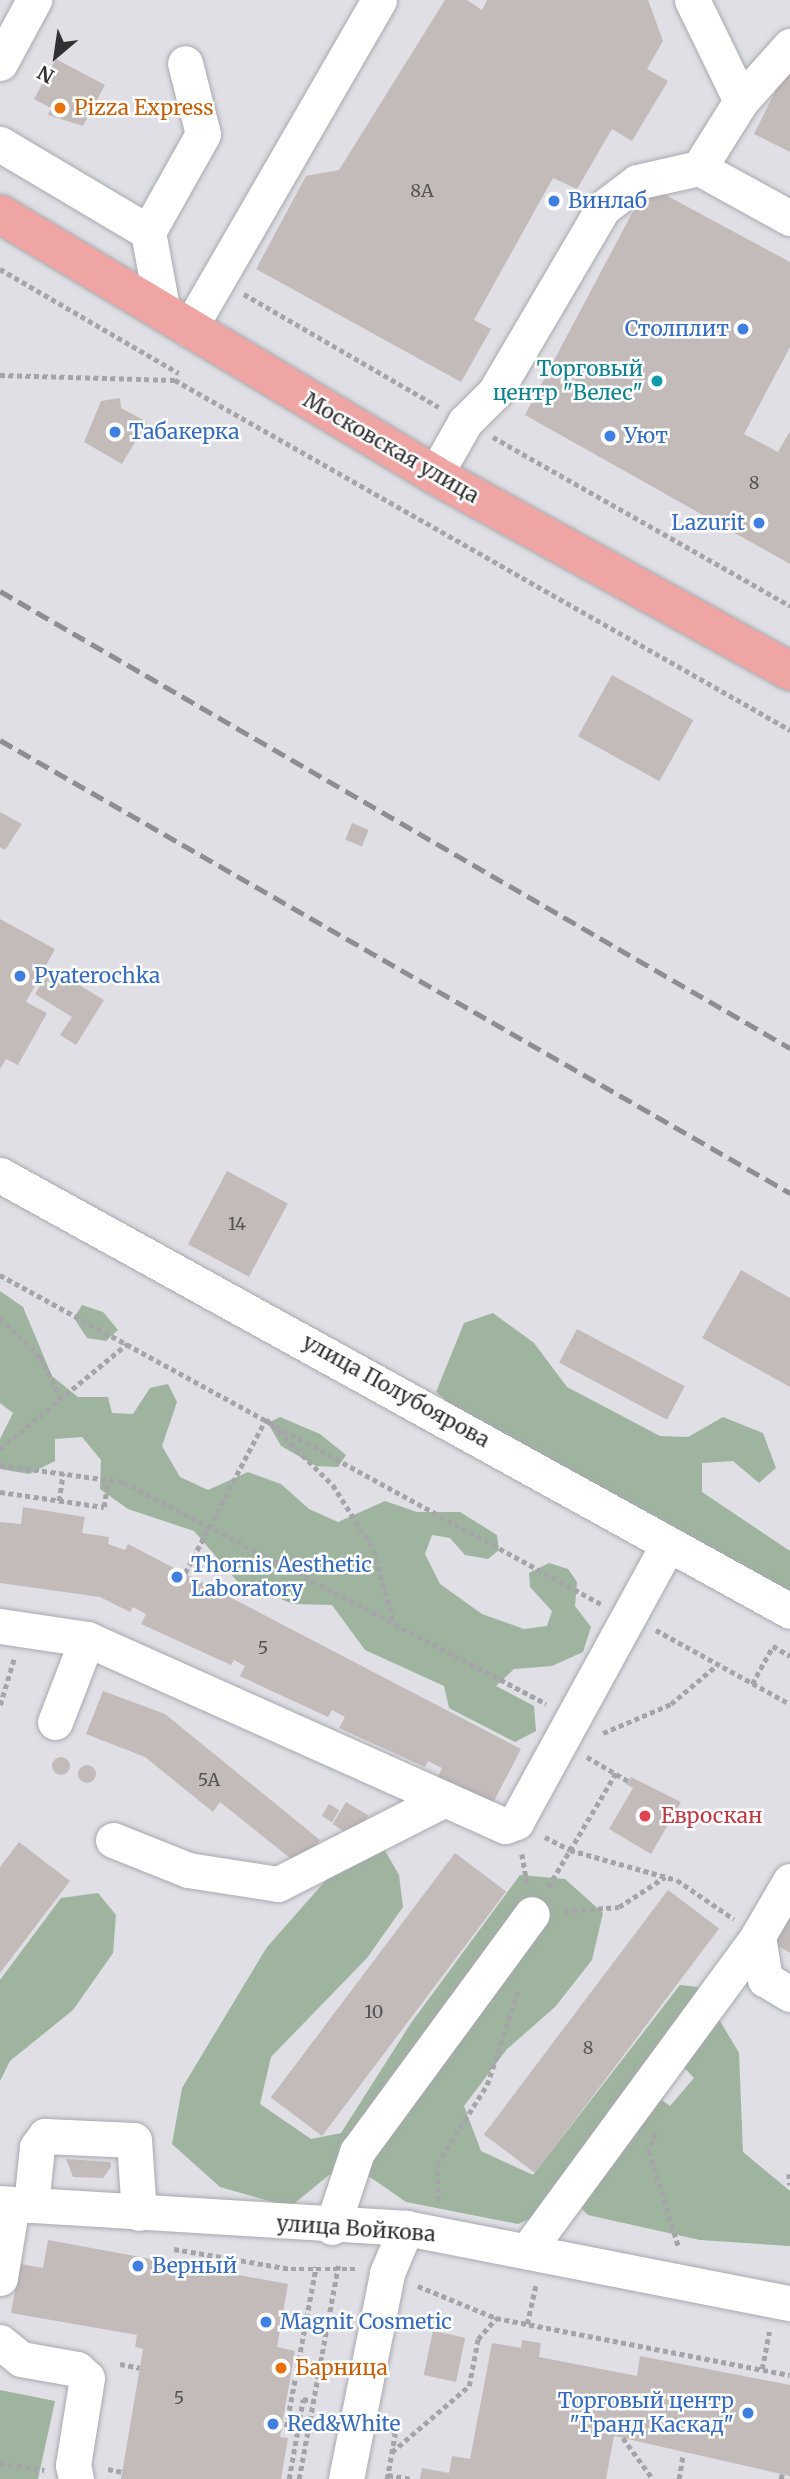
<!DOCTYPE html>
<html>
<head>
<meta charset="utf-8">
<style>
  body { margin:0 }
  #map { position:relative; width:790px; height:2479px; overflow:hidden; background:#dfdfe5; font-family:Merriweather,serif }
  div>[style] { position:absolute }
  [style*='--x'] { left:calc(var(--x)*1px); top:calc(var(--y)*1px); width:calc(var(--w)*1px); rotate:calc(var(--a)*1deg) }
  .green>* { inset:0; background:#9eb49f }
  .building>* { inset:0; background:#c2bbba; transform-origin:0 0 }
  .round { border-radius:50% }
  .path>* { height:4.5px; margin-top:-2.25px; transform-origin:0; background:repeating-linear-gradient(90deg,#a5a5a9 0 5px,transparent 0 8.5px) }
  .roads { filter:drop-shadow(0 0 2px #a8a9ae) drop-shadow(0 0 2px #a8a9ae) }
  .minor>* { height:35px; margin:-17.5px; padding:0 17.5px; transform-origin:17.5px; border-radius:17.5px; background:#fff }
  .major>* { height:38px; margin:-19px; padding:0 19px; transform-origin:19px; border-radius:19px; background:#eea5a4 }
  .rail>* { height:5px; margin-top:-2.5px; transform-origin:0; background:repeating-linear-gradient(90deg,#8e8e92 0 14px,transparent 0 21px) }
  .dots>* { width:19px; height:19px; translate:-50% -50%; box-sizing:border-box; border:4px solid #fff; border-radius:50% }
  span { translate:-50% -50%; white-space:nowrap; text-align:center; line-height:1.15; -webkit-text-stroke:5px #fff; paint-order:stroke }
  .number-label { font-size:18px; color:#555455 }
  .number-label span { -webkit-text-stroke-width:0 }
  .food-label { font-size:21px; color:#c56008 }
  .left { translate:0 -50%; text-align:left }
  .shop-label { font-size:21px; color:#366cbe }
  .right { translate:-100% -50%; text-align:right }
  .culture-label { font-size:21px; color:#0d838f }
  .street-label { font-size:21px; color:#313133 }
  .health-label { font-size:21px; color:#be3a42 }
  .north { position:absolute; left:21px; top:21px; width:70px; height:70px; -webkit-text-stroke:5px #fff; paint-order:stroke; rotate:209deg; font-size:19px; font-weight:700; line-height:28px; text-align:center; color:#313133 }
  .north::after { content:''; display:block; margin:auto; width:24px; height:32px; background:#313133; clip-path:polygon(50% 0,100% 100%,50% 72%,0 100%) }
</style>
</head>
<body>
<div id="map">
  <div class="green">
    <i style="clip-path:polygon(0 1291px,23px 1307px,52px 1376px,78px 1397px,108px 1397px,112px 1413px,133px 1414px,150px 1388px,168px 1384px,177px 1402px,162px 1446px,180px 1477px,208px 1490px,248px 1472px,281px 1484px,309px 1509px,338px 1522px,385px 1501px,417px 1512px,460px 1512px,497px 1535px,499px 1550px,488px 1559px,465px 1555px,450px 1538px,432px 1535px,425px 1554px,440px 1584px,482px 1614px,524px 1629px,547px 1626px,552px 1611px,530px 1587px,529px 1573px,549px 1563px,568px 1569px,577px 1582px,575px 1606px,591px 1627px,583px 1652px,552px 1666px,514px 1669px,496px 1686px,534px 1706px,536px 1731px,515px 1742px,449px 1708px,444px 1686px,365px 1650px,332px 1605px,293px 1604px,237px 1581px,194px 1531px,128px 1509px,100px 1489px,101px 1460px,82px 1437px,55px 1439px,55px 1461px,29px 1474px,0 1469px,0 1439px,13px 1413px,0 1403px)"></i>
    <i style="clip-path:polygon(82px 1305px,103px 1312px,118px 1330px,106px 1341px,87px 1338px,74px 1318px)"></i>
    <i style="clip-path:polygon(493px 1313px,534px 1343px,567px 1387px,660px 1436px,688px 1437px,723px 1417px,763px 1433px,776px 1468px,759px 1483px,733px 1461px,702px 1463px,702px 1492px,790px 1551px,790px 1598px,478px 1428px,436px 1392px,464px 1323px)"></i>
    <i style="clip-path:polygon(280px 1417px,320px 1434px,346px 1455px,338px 1467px,316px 1466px,281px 1446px,268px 1423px)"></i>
    <i style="clip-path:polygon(382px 1845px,399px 1875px,403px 1907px,367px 1958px,271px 2057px,260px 2104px,311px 2139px,341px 2133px,411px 2023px,520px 1875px,565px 1879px,603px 1913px,592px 1960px,555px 2007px,507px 2049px,464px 2106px,481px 2151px,533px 2175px,680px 1985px,698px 1987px,702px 2007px,547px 2211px,518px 2224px,406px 2202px,370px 2177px,329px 2175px,290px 2207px,220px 2187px,172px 2144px,182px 2088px,267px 1947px,327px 1879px)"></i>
    <i style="clip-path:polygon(98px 1893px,116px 1915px,113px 1953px,73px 2010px,10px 2061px,0 2081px,0 1980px,61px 1898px)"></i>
    <i style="clip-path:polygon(708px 2015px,720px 2021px,739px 2053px,743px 2152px,790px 2191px,790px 2246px,700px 2240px,588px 2215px,574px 2201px,648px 2090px,670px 2106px,694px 2078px,674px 2057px)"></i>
    <i style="clip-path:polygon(0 2390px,55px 2401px,38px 2479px,0 2479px)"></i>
  </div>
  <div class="building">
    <i style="clip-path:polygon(445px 0,467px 0,482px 10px,487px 0,648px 0,663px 41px,647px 69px,668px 81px,632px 141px,612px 129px,577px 189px,553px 178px,474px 320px,491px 329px,461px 382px,256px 269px,306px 176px,339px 170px)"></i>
    <i style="clip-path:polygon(56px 59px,105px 85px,83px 126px,48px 115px,51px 108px,34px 99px)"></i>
    <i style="clip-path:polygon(790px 62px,790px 152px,754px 134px)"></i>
    <i style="clip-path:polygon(647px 185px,790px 262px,790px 347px,744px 434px,778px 452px,790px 431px,790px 564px,525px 415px)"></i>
    <i style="clip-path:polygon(120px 398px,121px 408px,147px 422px,122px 464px,84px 442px,101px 401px)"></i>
    <i style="left:612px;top:675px;width:93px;height:70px;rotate:29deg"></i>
    <i style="clip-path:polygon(0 812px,22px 824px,5px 850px,0 847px)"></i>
    <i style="left:352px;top:823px;width:18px;height:18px;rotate:22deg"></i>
    <i style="clip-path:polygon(0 919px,55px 949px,26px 1002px,47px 1013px,18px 1065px,6px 1059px,0 1069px)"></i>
    <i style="clip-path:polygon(51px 968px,104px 1000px,76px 1045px,60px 1035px,72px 1017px,35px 994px)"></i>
    <i style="left:227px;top:1171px;width:69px;height:83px;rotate:28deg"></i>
    <i style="clip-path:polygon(741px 1270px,790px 1298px,790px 1387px,702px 1338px)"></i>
    <i style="left:577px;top:1329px;width:122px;height:38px;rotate:28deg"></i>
    <i style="clip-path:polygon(23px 1507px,85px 1517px,82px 1533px,109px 1537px,108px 1544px,125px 1550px,128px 1544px,521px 1749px,493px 1803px,437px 1779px,442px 1768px,428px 1761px,425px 1767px,339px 1728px,345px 1717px,332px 1710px,328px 1717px,261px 1686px,240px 1676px,245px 1666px,234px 1660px,231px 1665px,141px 1624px,146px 1614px,133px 1607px,130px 1612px,100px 1597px,0 1583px,0 1522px,21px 1524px)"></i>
    <i style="clip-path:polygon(103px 1691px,165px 1714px,320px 1840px,300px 1866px,220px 1802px,213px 1812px,145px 1757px,86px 1734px)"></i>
    <i class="round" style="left:52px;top:1757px;width:18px;height:18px"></i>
    <i class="round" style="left:78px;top:1765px;width:18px;height:18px"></i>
    <i style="clip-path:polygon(631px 1777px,681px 1802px,651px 1854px,609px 1829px,633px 1788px,626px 1784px)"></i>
    <i style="left:346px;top:1802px;width:26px;height:26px;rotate:31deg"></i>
    <i style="left:329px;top:1804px;width:12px;height:14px;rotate:31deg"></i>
    <i style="clip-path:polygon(19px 1842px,70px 1881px,0 1973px,0 1867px)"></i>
    <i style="left:455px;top:1853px;width:64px;height:306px;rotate:37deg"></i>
    <i style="left:668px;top:1890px;width:64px;height:306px;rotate:37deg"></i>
    <i style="clip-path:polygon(790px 1914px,790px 1953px,773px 1943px)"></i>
    <i style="clip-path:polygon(66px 2159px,111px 2162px,111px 2167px,103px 2178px,73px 2177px)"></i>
    <i style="clip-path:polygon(48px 2240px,288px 2284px,277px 2347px,295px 2351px,280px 2437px,288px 2438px,281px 2479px,121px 2479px,143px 2349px,135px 2347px,137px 2335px,11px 2313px,20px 2264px,43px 2268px)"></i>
    <i style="left:433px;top:2331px;width:33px;height:45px;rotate:12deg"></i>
    <i style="clip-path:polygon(522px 2340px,541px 2343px,539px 2357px,637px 2376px,640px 2356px,790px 2385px,790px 2476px,614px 2436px,606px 2479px,420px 2479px,422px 2468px,449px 2473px,452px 2456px,470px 2459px,492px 2343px,521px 2348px)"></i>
  </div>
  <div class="path">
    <i style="--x:0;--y:269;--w:207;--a:30.2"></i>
    <i style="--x:244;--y:294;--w:225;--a:30.1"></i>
    <i style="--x:0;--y:375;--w:175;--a:1.6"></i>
    <i style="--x:175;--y:380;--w:708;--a:29.64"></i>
    <i style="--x:493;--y:437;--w:342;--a:29.6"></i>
    <i style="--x:0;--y:1275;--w:685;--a:28.7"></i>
    <i style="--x:0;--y:1318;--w:56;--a:44.3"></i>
    <i style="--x:40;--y:1357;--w:46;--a:62.9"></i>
    <i style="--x:0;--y:1449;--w:165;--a:-39.6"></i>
    <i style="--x:0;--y:1465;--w:125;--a:7.8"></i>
    <i style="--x:124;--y:1482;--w:477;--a:27.7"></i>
    <i style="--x:0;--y:1492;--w:105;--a:8.2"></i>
    <i style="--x:104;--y:1507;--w:27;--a:-82"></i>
    <i style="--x:59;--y:1501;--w:28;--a:-82"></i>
    <i style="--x:185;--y:1573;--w:174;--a:-62.3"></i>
    <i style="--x:266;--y:1419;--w:94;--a:44.6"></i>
    <i style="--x:333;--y:1485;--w:77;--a:57.8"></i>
    <i style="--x:374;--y:1550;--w:77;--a:74.9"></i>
    <i style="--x:656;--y:1630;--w:153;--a:28.9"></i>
    <i style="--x:752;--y:1684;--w:43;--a:-61.1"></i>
    <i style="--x:773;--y:1646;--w:20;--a:30"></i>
    <i style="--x:0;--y:1705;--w:48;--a:-73.1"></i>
    <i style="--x:603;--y:1733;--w:74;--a:-23.1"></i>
    <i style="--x:671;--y:1704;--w:60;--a:-40.3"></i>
    <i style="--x:587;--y:1757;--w:48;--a:30.3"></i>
    <i style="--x:545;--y:1837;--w:28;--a:27"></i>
    <i style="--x:570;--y:1850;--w:111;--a:15.7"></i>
    <i style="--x:677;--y:1880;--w:69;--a:34.4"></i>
    <i style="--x:522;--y:1854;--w:29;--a:80"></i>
    <i style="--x:548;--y:1887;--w:133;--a:-59.2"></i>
    <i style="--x:564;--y:1911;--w:55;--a:-4.2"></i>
    <i style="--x:619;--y:1907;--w:55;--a:-33.1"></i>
    <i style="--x:656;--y:2133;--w:19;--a:111"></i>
    <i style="--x:649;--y:2151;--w:102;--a:72.8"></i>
    <i style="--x:789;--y:2174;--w:11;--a:85"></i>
    <i style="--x:438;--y:2201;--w:37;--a:-92"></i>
    <i style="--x:437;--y:2164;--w:93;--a:-57.7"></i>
    <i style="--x:487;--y:2085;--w:99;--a:-71.7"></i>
    <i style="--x:174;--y:2249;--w:119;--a:9.7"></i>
    <i style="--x:291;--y:2269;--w:65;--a:0"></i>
    <i style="--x:418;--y:2286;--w:84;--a:22.3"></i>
    <i style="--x:496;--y:2318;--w:299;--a:11"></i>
    <i style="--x:527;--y:2324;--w:41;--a:-77.3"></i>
    <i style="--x:120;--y:2364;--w:20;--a:11"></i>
    <i style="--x:762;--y:2369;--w:38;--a:-79"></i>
    <i style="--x:298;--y:2428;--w:29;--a:-80"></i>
    <i style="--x:303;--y:2399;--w:11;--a:10"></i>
    <i style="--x:623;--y:2438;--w:51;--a:53.8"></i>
    <i style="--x:392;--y:2452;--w:101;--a:-40.6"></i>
    <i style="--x:469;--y:2386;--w:48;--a:-79.2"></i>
    <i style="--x:478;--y:2339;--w:28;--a:-49"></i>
    <i style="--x:0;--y:2463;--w:45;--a:9"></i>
    <i style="--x:108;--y:2469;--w:14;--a:12"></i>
    <i style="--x:388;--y:2475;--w:22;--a:10"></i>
    <i style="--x:289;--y:2479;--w:52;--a:-80"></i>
    <i style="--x:298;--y:2428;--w:12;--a:-175"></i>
    <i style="--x:286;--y:2427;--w:163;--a:-79.4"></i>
    <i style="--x:299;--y:2479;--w:217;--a:-79.6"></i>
    <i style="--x:387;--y:2479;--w:46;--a:-79.9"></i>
    <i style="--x:395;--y:2434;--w:9;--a:-122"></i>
    <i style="--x:679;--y:2479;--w:24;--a:-81"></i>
    <i style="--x:781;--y:2479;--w:5;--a:-79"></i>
  </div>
  <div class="roads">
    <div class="minor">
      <i style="--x:692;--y:0;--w:112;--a:64.1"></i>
      <i style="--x:0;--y:63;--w:72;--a:-61.6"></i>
      <i style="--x:0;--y:144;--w:172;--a:30.7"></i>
      <i style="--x:148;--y:232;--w:82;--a:79.5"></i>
      <i style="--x:699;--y:168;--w:79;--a:-57.9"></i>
      <i style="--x:741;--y:101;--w:74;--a:-48.3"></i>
      <i style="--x:148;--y:232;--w:112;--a:-60.7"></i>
      <i style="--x:203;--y:134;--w:73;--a:-104.2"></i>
      <i style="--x:189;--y:329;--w:380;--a:-60"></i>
      <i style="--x:435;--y:475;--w:61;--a:-60.5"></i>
      <i style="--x:465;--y:422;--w:42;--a:-45"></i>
      <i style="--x:495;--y:392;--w:213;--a:-59.6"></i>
      <i style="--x:603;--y:208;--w:43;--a:-37.4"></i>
      <i style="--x:637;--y:182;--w:64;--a:-12.7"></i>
      <i style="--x:699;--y:168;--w:104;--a:28.8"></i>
      <i style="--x:0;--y:1175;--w:902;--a:28.89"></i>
      <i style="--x:0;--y:1626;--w:88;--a:8.5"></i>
      <i style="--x:87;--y:1639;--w:458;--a:24.1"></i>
      <i style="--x:505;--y:1826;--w:12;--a:-20"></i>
      <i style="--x:516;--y:1822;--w:317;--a:-61.3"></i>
      <i style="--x:55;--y:1722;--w:89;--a:-68.9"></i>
      <i style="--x:113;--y:1840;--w:81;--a:21.8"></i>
      <i style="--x:188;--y:1870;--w:91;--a:8.8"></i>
      <i style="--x:278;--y:1884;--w:187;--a:-27"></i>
      <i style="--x:790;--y:1881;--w:64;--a:120.2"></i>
      <i style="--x:758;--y:1936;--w:44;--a:80.8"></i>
      <i style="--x:765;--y:1979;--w:29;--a:31"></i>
      <i style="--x:0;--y:2203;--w:407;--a:3.5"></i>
      <i style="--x:406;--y:2228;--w:391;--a:11.1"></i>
      <i style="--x:31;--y:2205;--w:58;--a:-84.1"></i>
      <i style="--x:37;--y:2147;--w:14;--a:-54"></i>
      <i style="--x:45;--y:2136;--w:89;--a:2.6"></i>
      <i style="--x:134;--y:2140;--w:73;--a:86.1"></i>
      <i style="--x:332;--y:2227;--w:79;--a:-71.6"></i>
      <i style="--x:357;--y:2152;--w:295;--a:-53.7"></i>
      <i style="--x:527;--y:2251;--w:391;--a:-53.7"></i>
      <i style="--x:0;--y:2278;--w:75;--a:-80.8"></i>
      <i style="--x:0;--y:2342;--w:27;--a:39"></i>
      <i style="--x:21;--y:2359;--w:57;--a:10.1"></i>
      <i style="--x:77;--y:2369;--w:13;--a:42"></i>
      <i style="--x:87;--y:2378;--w:88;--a:99.1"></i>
      <i style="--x:73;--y:2465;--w:14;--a:78"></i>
      <i style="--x:346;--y:2479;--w:210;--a:-78.7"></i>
      <i style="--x:387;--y:2273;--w:49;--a:-67.1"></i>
    </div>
    <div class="major">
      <i style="--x:0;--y:214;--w:507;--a:30.96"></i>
      <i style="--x:435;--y:475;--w:406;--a:28.9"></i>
    </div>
  </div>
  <div class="rail">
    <i style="--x:0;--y:591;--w:913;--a:30.05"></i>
    <i style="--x:0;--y:740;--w:911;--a:29.83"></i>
  </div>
  <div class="dots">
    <i style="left:60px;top:108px;background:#e8710a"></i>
    <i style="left:554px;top:201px;background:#3f7fe0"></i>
    <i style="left:743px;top:329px;background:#3f7fe0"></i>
    <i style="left:657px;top:381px;background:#0f9aa8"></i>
    <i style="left:115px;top:432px;background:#3f7fe0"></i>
    <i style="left:610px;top:436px;background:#3f7fe0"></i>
    <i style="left:759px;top:523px;background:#3f7fe0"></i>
    <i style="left:20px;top:976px;background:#3f7fe0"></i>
    <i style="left:177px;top:1577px;background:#3f7fe0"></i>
    <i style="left:645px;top:1816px;background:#e0444e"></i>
    <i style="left:138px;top:2266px;background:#3f7fe0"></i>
    <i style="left:266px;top:2322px;background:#3f7fe0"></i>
    <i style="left:281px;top:2368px;background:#e8710a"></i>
    <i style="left:748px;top:2413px;background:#3f7fe0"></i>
    <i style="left:273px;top:2424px;background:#3f7fe0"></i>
  </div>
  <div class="number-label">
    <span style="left:422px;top:191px">8А</span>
    <span style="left:754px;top:483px">8</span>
    <span style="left:237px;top:1224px">14</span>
    <span style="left:263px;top:1648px">5</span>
    <span style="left:209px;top:1780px">5А</span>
    <span style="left:374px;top:2012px">10</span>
    <span style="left:588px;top:2048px">8</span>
    <span style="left:179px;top:2398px">5</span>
  </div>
  <div class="food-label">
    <span class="left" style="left:74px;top:108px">Pizza Express</span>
    <span class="left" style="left:295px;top:2368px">Барница</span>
  </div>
  <div class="shop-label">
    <span class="left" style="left:568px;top:201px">Винлаб</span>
    <span class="right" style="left:729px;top:329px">Столплит</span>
    <span class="left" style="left:129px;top:432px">Табакерка</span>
    <span class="left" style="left:624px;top:436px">Уют</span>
    <span class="right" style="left:745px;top:523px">Lazurit</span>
    <span class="left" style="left:34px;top:976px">Pyaterochka</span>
    <span class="left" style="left:191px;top:1577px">Thornis Aesthetic<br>Laboratory</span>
    <span class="left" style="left:152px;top:2266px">Верный</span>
    <span class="left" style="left:280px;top:2322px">Magnit Cosmetic</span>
    <span class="right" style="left:734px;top:2413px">Торговый центр<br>"Гранд Каскад"</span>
    <span class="left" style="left:287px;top:2424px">Red&amp;White</span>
  </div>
  <div class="culture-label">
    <span class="right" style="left:643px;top:381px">Торговый<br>центр "Велес"</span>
  </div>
  <div class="street-label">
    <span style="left:391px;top:448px;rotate:30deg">Московская улица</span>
    <span style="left:396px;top:1391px;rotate:29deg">улица Полубоярова</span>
    <span style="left:356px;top:2229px;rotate:4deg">улица Войкова</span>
  </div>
  <div class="health-label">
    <span class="left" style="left:661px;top:1816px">Евроскан</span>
  </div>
  <div class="north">N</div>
</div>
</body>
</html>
